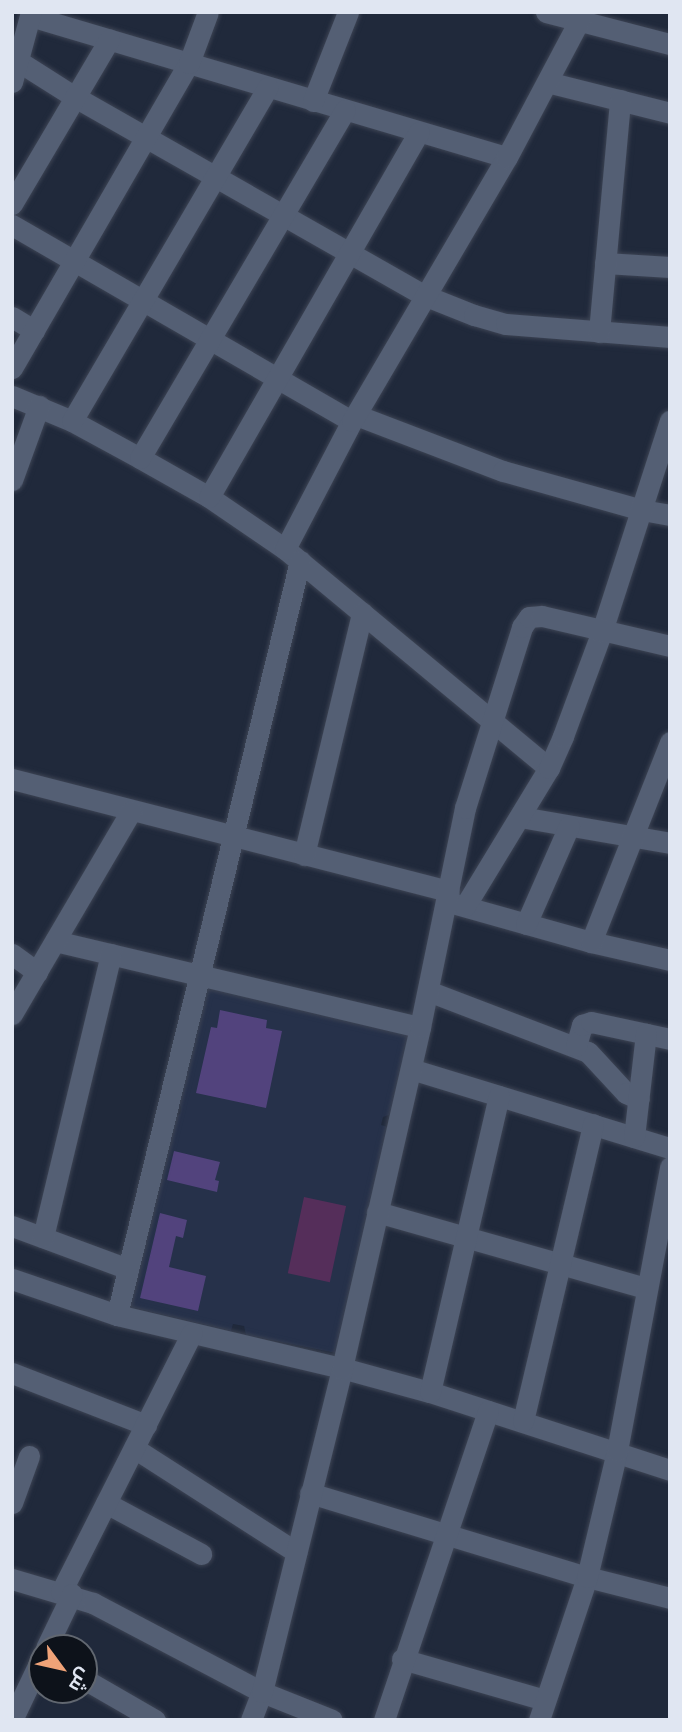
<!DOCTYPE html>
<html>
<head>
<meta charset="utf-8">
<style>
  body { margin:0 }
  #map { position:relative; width:682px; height:1732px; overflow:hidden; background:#20293b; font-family:Spectral,Cairo,serif }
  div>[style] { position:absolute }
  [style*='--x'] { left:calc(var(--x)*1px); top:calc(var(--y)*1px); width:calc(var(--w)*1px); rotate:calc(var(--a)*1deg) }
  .built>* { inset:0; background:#26314a }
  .green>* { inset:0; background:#552e5a; transform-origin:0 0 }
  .building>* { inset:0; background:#52437d }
  .roads { filter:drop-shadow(0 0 2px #3d4454) drop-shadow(0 0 2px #3d4454) }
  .minor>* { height:21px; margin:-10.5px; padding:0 10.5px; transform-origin:10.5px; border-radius:10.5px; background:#545f74 }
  span { translate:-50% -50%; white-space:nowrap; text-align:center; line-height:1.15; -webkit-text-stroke:6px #0d121a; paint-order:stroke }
  .frame { position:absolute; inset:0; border:14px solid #e0e6f2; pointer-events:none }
  .north { position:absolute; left:28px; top:1634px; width:70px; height:70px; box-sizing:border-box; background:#0d121a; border:2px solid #616770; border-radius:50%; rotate:123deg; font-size:19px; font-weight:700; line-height:28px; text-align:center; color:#e0e6f2 }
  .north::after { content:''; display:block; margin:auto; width:24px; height:32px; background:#f0a378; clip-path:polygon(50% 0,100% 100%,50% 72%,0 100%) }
</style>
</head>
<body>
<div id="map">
  <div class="built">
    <i style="clip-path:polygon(203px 986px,409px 1035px,392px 1114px,383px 1117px,381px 1125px,388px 1127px,336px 1353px,246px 1335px,244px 1326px,233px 1324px,231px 1331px,130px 1307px,174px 1117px,180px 1114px,181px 1107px,176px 1101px)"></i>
  </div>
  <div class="green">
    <i style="left:304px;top:1197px;width:43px;height:78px;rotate:12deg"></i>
  </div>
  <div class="building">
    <i style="clip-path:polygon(220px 1010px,267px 1020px,266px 1028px,282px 1031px,266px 1108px,196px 1093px,211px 1027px,217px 1028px)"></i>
    <i style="clip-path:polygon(174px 1151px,220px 1162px,215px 1180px,219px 1181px,217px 1192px,167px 1180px)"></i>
    <i style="clip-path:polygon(160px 1213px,187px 1220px,183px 1238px,176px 1236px,169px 1267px,206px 1276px,198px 1311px,140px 1298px)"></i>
  </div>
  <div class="roads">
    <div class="minor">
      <i style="--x:546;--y:12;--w:128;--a:14.5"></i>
      <i style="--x:30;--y:16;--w:497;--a:16.5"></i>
      <i style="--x:18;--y:61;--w:67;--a:32.3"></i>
      <i style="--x:75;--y:97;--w:403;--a:29.6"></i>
      <i style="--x:426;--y:296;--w:52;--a:21.6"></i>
      <i style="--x:474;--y:315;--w:33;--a:16"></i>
      <i style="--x:506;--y:324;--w:165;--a:4.5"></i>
      <i style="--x:12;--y:82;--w:73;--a:-74.8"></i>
      <i style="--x:547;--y:82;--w:127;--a:14.1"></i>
      <i style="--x:313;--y:101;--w:96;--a:-68.5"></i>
      <i style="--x:12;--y:204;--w:191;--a:-59.4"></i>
      <i style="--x:12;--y:225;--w:392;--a:30"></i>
      <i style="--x:605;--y:263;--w:65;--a:3.5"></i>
      <i style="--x:12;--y:317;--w:26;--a:31"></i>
      <i style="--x:599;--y:332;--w:233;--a:-84.8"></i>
      <i style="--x:12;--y:368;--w:353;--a:-59.9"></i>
      <i style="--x:189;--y:63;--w:54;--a:-69.6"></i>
      <i style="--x:12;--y:396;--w:65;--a:22.6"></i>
      <i style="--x:72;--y:421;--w:77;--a:28.6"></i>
      <i style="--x:140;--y:458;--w:79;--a:29.5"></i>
      <i style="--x:209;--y:497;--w:92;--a:34.4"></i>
      <i style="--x:285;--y:549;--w:343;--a:39.7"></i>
      <i style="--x:356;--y:415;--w:157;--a:20.9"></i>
      <i style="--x:503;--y:471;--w:144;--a:15.7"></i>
      <i style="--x:642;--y:510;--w:28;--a:10"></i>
      <i style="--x:72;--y:421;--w:387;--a:-59.6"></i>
      <i style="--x:140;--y:458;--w:404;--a:-59.5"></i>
      <i style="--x:12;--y:480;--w:79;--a:-70"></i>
      <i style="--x:209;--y:497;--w:421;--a:-60.1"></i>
      <i style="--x:285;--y:549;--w:144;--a:-62.4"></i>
      <i style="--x:352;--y:421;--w:306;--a:-59.6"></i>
      <i style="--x:507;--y:157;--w:154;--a:-62.1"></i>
      <i style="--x:12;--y:779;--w:451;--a:14.4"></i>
      <i style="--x:520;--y:817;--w:152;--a:9.8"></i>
      <i style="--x:304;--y:855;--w:249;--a:-76.5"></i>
      <i style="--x:452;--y:903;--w:144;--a:15.7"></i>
      <i style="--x:591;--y:942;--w:81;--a:12.8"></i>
      <i style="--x:465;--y:906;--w:162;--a:-58.7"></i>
      <i style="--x:549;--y:768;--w:35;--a:-66"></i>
      <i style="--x:563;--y:736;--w:112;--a:-69.6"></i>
      <i style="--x:602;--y:631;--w:221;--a:-72.1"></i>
      <i style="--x:526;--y:924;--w:107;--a:-66.3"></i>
      <i style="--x:55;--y:941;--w:375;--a:13.3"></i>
      <i style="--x:591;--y:942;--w:215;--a:-68.4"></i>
      <i style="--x:12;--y:954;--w:31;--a:36"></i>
      <i style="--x:428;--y:991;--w:171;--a:20.9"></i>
      <i style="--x:588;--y:1052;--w:56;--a:47.2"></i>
      <i style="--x:626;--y:1093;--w:14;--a:25"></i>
      <i style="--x:12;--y:1014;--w:235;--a:-59.6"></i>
      <i style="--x:576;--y:1046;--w:22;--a:-74"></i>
      <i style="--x:582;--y:1025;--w:9;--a:-18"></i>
      <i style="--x:591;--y:1022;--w:81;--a:12.1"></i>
      <i style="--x:411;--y:1069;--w:271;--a:17"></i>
      <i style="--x:634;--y:1137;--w:104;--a:-83.4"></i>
      <i style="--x:377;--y:1212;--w:280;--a:15.8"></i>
      <i style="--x:12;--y:1226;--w:124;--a:20.3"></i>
      <i style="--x:43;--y:1237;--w:291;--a:-76.5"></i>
      <i style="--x:12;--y:1279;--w:111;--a:18.9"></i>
      <i style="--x:117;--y:1315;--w:231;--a:13.3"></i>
      <i style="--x:342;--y:1368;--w:91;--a:15.3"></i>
      <i style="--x:430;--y:1392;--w:252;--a:18"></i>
      <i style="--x:117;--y:1315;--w:776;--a:-76.36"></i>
      <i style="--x:12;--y:1373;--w:144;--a:21.2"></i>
      <i style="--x:430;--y:1392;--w:304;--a:-76.9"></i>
      <i style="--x:523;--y:1421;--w:305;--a:-76.7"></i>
      <i style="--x:134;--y:1448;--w:193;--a:32.7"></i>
      <i style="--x:310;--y:1493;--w:289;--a:16.9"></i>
      <i style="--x:587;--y:1577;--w:86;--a:14.2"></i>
      <i style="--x:12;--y:1503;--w:50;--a:-70.1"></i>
      <i style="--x:106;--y:1503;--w:108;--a:28.2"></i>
      <i style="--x:12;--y:1579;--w:84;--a:16.5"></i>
      <i style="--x:93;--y:1603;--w:191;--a:27.8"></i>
      <i style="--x:262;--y:1692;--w:75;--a:21.8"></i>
      <i style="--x:61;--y:1592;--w:290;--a:-63.2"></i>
      <i style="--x:46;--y:1648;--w:60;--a:-64.3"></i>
      <i style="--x:402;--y:1659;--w:149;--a:16"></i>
      <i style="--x:84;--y:1679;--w:82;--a:30"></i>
      <i style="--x:12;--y:1720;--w:70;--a:-64.5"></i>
      <i style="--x:251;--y:1720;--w:30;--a:-69"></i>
      <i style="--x:262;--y:1692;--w:334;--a:-76.1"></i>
      <i style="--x:342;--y:1368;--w:350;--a:-77.1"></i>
      <i style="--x:420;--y:1027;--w:224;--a:-78.4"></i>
      <i style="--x:465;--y:808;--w:190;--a:-72.5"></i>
      <i style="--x:522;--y:627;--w:12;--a:-55"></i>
      <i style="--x:529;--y:617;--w:13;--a:-4"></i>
      <i style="--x:542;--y:616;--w:131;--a:13.2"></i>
      <i style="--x:384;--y:1720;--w:326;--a:-71.4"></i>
      <i style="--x:539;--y:1720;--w:151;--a:-71.4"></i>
      <i style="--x:587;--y:1577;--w:130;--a:-76.6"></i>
      <i style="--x:617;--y:1451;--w:289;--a:-79.4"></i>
    </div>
  </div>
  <div class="frame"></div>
  <div class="north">ش</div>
</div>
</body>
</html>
